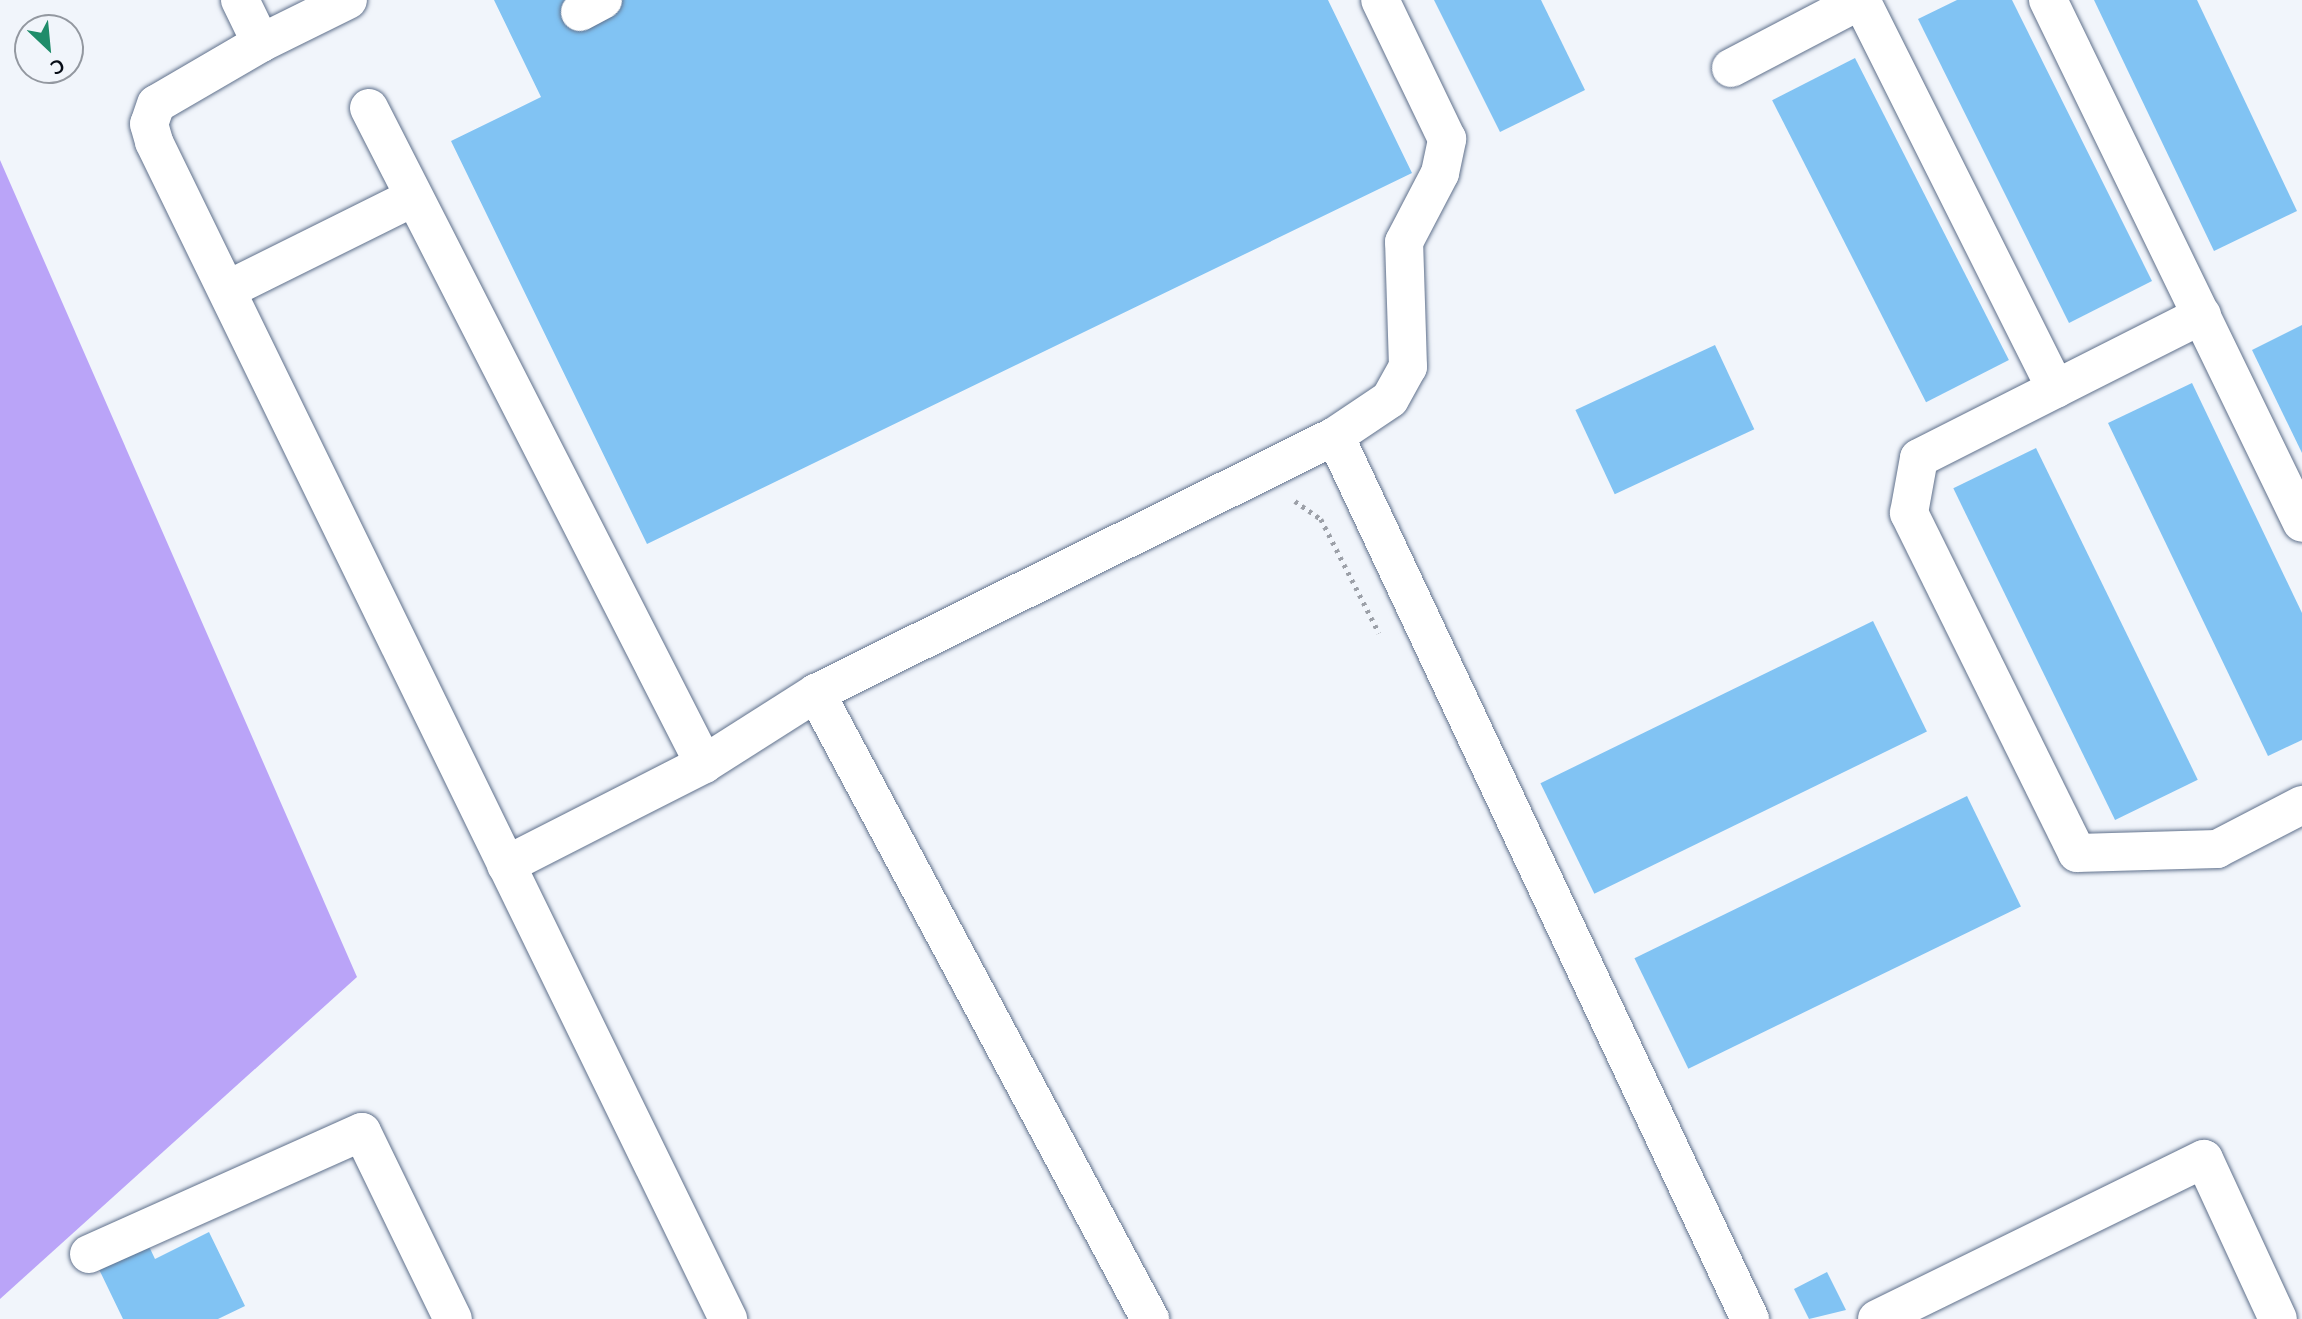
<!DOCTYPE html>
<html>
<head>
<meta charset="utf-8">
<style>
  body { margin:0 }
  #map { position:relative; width:2302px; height:1319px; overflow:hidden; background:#f1f5fb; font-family:"Nunito Sans",sans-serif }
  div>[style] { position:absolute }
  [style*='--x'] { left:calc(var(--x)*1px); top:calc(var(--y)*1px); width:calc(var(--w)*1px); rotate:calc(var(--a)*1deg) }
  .forest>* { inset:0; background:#baa4f8 }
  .building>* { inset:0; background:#81c3f3; transform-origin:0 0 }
  .path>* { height:4.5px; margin-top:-2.25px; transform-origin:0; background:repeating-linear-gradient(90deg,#9ca0a8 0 3.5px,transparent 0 8.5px) }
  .roads { filter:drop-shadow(0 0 2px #60718c) drop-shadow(0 0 2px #60718c) }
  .minor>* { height:38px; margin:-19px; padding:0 19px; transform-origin:19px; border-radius:19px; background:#fff }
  span { translate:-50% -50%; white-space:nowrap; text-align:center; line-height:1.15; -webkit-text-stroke:5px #f1f5fb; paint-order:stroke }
  .north { position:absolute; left:14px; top:14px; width:70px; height:70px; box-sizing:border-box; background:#f1f5fb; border:2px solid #9398a0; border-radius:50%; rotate:154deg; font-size:19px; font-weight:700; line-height:28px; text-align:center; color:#070d17 }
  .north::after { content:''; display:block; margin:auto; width:24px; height:32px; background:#1f8c6a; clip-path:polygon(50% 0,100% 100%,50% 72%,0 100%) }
</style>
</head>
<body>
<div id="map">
  <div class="forest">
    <i style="clip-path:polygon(0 160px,357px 977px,0 1299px)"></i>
  </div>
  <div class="building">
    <i style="clip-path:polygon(494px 0,1328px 0,1412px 173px,647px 544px,451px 141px,541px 97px)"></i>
    <i style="clip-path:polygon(1434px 0,1541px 0,1585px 90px,1500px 132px)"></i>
    <i style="clip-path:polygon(1957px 0,2012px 0,2152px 281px,2069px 323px,1918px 19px)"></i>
    <i style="clip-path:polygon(2094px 0,2197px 0,2297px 211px,2214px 251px)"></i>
    <i style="left:1855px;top:58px;width:339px;height:93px;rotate:63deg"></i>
    <i style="clip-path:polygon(2302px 325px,2302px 453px,2252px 350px)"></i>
    <i style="left:1715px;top:345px;width:93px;height:154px;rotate:65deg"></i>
    <i style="clip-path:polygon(2192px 383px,2302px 613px,2302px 740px,2268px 756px,2108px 423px)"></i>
    <i style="left:2036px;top:448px;width:369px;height:92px;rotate:64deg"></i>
    <i style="left:1873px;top:621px;width:123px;height:370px;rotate:64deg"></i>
    <i style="left:1967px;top:796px;width:123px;height:370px;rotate:64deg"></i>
    <i style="clip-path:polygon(209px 1232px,245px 1306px,218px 1319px,123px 1319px,95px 1261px,145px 1238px,155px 1259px)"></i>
    <i style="clip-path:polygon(1827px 1272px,1846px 1310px,1809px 1319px,1794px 1289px)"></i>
  </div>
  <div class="path">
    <i style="--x:1295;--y:501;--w:32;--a:35"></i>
    <i style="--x:1321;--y:519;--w:128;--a:63"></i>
  </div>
  <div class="roads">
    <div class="minor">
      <i style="--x:240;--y:0;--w:48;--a:64"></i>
      <i style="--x:261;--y:43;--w:97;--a:-26.3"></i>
      <i style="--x:1861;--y:0;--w:435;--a:63.4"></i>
      <i style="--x:2048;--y:0;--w:581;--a:64.1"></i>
      <i style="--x:580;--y:12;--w:26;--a:-28"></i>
      <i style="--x:261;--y:43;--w:121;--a:149.8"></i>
      <i style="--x:156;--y:104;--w:21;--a:109"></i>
      <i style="--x:149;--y:124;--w:19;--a:74"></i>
      <i style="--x:154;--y:142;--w:1310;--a:64"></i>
      <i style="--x:1731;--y:68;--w:147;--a:-27.6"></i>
      <i style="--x:369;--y:108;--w:737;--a:62.95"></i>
      <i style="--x:229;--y:289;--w:204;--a:-26.4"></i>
      <i style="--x:2202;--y:315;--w:317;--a:153.2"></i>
      <i style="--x:1919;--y:458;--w:56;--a:100.3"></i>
      <i style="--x:1909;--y:513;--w:379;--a:63.7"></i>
      <i style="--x:2077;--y:853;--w:140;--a:-1.6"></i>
      <i style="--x:2217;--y:849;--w:96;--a:-27.4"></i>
      <i style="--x:1335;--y:436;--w:66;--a:-33.9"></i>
      <i style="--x:1390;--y:399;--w:37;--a:-61"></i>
      <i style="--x:1408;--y:367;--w:125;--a:-91.8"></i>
      <i style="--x:1404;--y:242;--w:78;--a:-62.4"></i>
      <i style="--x:1440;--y:173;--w:35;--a:-78"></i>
      <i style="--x:1447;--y:139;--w:154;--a:-115.7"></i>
      <i style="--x:816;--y:693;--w:710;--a:61.92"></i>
      <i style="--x:506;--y:865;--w:222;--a:-27"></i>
      <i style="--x:704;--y:764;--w:133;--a:-32.4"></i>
      <i style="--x:816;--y:693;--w:579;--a:-26.34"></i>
      <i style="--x:1335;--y:436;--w:976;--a:64.83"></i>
      <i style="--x:89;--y:1254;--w:299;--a:-24.1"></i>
      <i style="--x:362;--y:1132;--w:208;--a:64.1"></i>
      <i style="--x:1877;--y:1319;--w:364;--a:-26.1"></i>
      <i style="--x:2204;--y:1159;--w:176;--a:65.2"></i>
    </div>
  </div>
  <div class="north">С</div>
</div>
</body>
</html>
